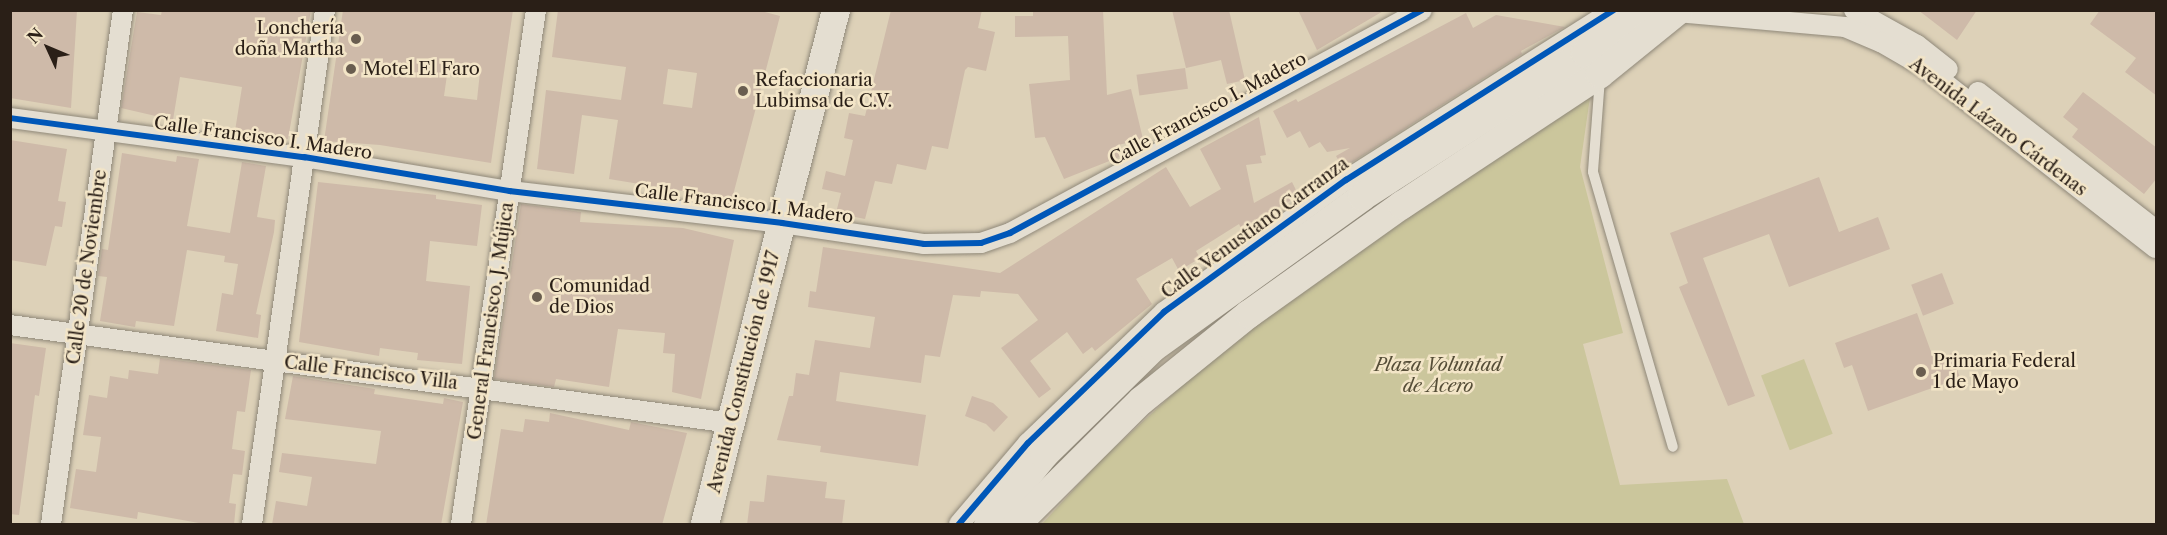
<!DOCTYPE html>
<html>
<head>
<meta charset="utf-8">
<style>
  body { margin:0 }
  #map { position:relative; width:2167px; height:535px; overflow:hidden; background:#ddd1b8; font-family:"Libre Caslon Text",serif }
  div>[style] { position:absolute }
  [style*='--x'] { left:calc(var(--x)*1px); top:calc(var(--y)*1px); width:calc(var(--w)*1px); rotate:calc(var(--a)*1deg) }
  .green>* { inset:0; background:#cbc69c; transform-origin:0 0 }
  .building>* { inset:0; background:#cebaa9; transform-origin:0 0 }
  .roads { filter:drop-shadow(0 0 2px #8f8879) drop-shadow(0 0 2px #8f8879) }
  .service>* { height:10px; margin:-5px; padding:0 5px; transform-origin:5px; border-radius:5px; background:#e4ded1 }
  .minor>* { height:20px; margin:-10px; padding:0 10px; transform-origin:10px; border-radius:10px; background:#e4ded1 }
  .secondary>* { height:28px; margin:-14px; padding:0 14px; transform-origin:14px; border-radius:14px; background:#e4ded1 }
  .cycleway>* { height:6px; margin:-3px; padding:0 3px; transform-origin:3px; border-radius:3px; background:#0057b8 }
  .dots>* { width:16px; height:16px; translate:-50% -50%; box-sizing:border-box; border:3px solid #f3e5c7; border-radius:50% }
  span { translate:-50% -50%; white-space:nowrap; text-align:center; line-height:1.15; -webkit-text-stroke:5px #f3e5c7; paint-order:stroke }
  .poi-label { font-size:18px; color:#2a1f17 }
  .right { translate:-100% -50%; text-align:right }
  .left { translate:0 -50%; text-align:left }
  .street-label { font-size:18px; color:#2a1f17 }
  .park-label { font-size:18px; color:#564e38; font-style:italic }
  .frame { position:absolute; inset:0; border:12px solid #2a1f17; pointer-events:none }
  .north { position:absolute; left:18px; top:18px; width:60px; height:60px; -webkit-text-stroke:4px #f3e5c7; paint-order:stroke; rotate:314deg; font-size:16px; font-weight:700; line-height:24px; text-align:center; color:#2a1f17 }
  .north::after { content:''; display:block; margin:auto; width:21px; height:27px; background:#2a1f17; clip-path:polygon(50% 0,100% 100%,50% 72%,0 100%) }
</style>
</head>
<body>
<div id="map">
  <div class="green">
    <i style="clip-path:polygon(1591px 90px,1580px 167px,1623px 333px,1583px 344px,1620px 485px,1727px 479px,1744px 524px,1042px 524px,1099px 462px,1225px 346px)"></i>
    <i style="left:1804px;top:359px;width:80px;height:46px;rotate:69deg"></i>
  </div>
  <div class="building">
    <i style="clip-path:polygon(10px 10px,77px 10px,71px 108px,10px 98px)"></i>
    <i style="clip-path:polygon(162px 10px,311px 10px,288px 139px,235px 131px,242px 87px,180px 77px,173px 120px,121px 108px,137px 12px,161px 15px)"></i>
    <i style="clip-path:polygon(evenodd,343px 10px,513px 10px,491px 163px,380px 145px,324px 141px,343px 10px,448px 68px,480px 72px,477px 100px,444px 96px,448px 68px)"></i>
    <i style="clip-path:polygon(evenodd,558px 10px,757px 10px,780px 16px,732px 199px,609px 179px,618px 120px,582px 115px,574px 174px,537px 169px,546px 90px,621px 100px,626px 67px,552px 57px,558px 10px,668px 69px,697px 73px,692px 108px,663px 104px,668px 69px)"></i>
    <i style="clip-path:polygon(891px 10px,982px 10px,978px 28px,995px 32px,986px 71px,968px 67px,965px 70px,948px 149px,932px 146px,926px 170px,897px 164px,892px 184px,875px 181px,865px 219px,836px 213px,841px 193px,822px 189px,826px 171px,845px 176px,853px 140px,844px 138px,849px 113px,865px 116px)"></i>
    <i style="clip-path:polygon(1033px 10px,1103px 10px,1107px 95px,1131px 89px,1143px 139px,1118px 145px,1122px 156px,1064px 179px,1045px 137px,1035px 138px,1029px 84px,1070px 80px,1068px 36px,1015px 37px,1015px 16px,1033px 16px)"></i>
    <i style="clip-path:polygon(1172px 10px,1229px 10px,1245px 80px,1227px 84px,1221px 60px,1186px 68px)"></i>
    <i style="clip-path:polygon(1298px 10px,1385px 10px,1317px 50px)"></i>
    <i style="clip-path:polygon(1918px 10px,1977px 10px,1957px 40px)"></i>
    <i style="clip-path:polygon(2100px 10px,2157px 10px,2157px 96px,2125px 72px,2136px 58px,2090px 24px)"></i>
    <i style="clip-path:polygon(1466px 13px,1473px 28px,1496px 15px,1565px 27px,1521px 51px,1522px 54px,1343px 168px,1336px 156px,1350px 148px,1327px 152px,1320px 142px,1309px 148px,1300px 131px,1287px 138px,1273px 111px,1296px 99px,1298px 102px)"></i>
    <i style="left:1185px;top:68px;width:21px;height:49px;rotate:82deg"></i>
    <i style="clip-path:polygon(2083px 92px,2157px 148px,2157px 178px,2144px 194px,2072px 137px,2078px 129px,2063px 117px)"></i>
    <i style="clip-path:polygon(1259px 117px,1266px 155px,1260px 156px,1262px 163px,1246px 165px,1254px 203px,1292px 182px,1299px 196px,1241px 228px,1239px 224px,1196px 251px,1200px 258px,1179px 271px,1172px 258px,1136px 279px,1152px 304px,1095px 351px,1092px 347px,1083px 354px,1067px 332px,1030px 361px,1051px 389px,1039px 398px,1001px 348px,1038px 320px,1018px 294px,981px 291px,980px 297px,953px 295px,940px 357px,925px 355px,921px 383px,840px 372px,836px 401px,926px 415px,918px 466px,820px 452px,821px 446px,777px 440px,789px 396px,793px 396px,796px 373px,809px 375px,815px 340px,870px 348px,875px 317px,808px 307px,810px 291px,816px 292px,823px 247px,1000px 273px,1166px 167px,1190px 207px,1221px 189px,1200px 149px)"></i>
    <i style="clip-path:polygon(10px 140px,67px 149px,58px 201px,66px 202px,62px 227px,55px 226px,46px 266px,10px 260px)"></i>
    <i style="clip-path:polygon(122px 153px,176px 162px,177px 156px,199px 159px,187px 226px,230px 233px,242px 162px,266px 166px,257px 217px,275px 220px,274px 232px,256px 314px,261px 315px,258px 338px,216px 331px,222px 293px,233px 295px,238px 264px,224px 262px,225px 256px,187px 250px,174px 326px,136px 321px,135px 327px,100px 321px,107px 277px,98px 276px,102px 249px,108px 250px)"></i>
    <i style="clip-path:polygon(1819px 177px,1839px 232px,1878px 217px,1890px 249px,1789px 287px,1769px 234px,1703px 258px,1755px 396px,1728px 406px,1679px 287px,1688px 283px,1670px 233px)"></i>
    <i style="clip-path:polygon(318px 182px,436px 195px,436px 199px,482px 205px,477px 246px,430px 241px,426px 281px,470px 286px,462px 364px,417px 360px,418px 353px,380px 348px,379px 356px,299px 342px)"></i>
    <i style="clip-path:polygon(521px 204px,581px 212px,580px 222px,683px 228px,734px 240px,701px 399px,672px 392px,675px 354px,663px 353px,665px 333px,618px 329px,609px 387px,556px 379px,554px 387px,494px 379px)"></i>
    <i style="left:1942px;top:273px;width:33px;height:33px;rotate:69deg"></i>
    <i style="clip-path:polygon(1917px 313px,1934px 360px,1952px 353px,1960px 378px,1868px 411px,1852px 365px,1844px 368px,1835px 343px)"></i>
    <i style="clip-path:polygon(10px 343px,46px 348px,39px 396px,35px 395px,19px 515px,10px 514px)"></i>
    <i style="clip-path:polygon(160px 358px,251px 370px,245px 412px,237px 411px,232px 449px,245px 451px,242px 475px,233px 474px,229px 503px,236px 504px,234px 525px,210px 525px,138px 512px,137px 519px,70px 508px,76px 469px,96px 472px,101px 437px,83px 435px,89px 395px,107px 398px,110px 376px,128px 379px,129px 370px,158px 374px)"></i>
    <i style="clip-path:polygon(293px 376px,375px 389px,374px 394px,443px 404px,444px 398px,463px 402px,441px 525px,272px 525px,276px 501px,307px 506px,312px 477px,279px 472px,282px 453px,376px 464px,381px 431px,285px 419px)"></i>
    <i style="clip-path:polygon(972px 396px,993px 403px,1008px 417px,994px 432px,986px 424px,965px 416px)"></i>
    <i style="clip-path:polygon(550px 413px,629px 430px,631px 422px,687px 433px,662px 525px,486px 525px,501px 429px,523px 432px,525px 419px,549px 422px)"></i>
    <i style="clip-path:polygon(767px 475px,827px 482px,825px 498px,845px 500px,842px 525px,747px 525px,750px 501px,764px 502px)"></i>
  </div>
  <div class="roads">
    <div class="service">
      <i style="--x:1600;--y:78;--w:94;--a:94.3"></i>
      <i style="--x:1593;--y:172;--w:286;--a:73.8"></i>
    </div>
    <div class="minor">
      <i style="--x:1854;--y:10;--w:72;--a:29.1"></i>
      <i style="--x:1917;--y:45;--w:39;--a:38"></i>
      <i style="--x:1677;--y:12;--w:169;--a:5.1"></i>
      <i style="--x:1845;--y:27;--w:39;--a:23"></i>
      <i style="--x:1881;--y:42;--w:50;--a:30.2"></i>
      <i style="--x:1924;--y:67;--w:294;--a:38"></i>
      <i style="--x:1978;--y:92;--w:225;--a:37.8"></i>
      <i style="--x:10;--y:118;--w:297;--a:7.6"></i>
      <i style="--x:304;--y:157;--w:209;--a:9.4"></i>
      <i style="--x:510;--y:191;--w:274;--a:6.7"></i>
      <i style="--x:782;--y:223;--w:144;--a:8.4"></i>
      <i style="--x:924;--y:244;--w:57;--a:-1"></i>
      <i style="--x:981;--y:243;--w:31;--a:-19"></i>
      <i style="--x:1010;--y:233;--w:468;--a:-28.4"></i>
      <i style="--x:10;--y:325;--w:728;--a:7.74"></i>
      <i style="--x:51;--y:524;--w:519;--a:-82.03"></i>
      <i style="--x:252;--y:524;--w:519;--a:-81.92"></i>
      <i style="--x:461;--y:524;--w:519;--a:-81.7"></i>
      <i style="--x:959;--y:524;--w:106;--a:-49.6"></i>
      <i style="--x:1028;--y:443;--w:189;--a:-43.9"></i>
      <i style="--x:1164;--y:312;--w:225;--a:-36"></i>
      <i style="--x:1346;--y:180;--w:317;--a:-32.4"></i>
    </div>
    <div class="secondary">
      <i style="--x:705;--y:524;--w:530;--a:-75.7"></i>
      <i style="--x:988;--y:524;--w:89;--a:-50.9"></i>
      <i style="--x:1044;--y:455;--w:153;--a:-44.5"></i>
      <i style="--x:1153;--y:348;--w:258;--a:-35.8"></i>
      <i style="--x:1362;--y:197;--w:265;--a:-32.9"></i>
      <i style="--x:1585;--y:53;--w:71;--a:-37.5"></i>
      <i style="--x:1017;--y:524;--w:175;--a:-44.8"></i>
      <i style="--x:1141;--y:401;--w:139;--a:-38.9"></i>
      <i style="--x:1249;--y:314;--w:188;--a:-35.5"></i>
      <i style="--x:1402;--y:205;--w:237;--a:-33.5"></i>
      <i style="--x:1600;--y:74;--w:102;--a:-39"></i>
    </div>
  </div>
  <div class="cycleway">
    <i style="--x:10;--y:118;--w:297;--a:7.6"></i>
    <i style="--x:304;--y:157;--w:209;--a:9.4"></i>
    <i style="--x:510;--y:191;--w:274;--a:6.7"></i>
    <i style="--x:782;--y:223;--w:144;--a:8.4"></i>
    <i style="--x:924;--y:244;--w:57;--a:-1"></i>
    <i style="--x:981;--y:243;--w:31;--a:-19"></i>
    <i style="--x:1010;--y:233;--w:468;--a:-28.4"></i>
    <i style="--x:959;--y:524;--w:106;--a:-49.6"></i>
    <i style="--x:1028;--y:443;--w:189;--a:-43.9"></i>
    <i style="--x:1164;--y:312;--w:225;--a:-36"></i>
    <i style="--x:1346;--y:180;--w:317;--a:-32.4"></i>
  </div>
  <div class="dots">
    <i style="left:356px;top:39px;background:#695d4f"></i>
    <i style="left:351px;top:69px;background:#695d4f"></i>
    <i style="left:743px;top:91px;background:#695d4f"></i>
    <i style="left:537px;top:297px;background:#695d4f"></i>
    <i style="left:1921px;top:372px;background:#695d4f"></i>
  </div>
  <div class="poi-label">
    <span class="right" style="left:344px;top:39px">Lonchería<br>doña Martha</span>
    <span class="left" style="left:363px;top:69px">Motel El Faro</span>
    <span class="left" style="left:755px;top:91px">Refaccionaria<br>Lubimsa de C.V.</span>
    <span class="left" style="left:549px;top:297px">Comunidad<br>de Dios</span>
    <span class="left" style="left:1933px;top:372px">Primaria Federal<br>1 de Mayo</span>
  </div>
  <div class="street-label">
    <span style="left:1208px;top:109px;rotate:-28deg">Calle Francisco I. Madero</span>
    <span style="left:1998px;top:127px;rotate:37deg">Avenida Lázaro Cárdenas</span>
    <span style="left:263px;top:138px;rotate:8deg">Calle Francisco I. Madero</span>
    <span style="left:744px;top:204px;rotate:7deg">Calle Francisco I. Madero</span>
    <span style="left:1255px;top:228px;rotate:-36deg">Calle Venustiano Carranza</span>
    <span style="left:87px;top:267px;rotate:-82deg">Calle 20 de Noviembre</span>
    <span style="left:491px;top:321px;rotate:-82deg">General Francisco. J. Mújica</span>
    <span style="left:744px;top:372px;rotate:-76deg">Avenida Constitución de 1917</span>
    <span style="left:371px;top:373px;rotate:7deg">Calle Francisco Villa</span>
  </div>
  <div class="park-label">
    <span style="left:1438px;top:376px">Plaza Voluntad<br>de Acero</span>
  </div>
  <div class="frame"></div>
  <div class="north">N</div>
</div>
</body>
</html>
